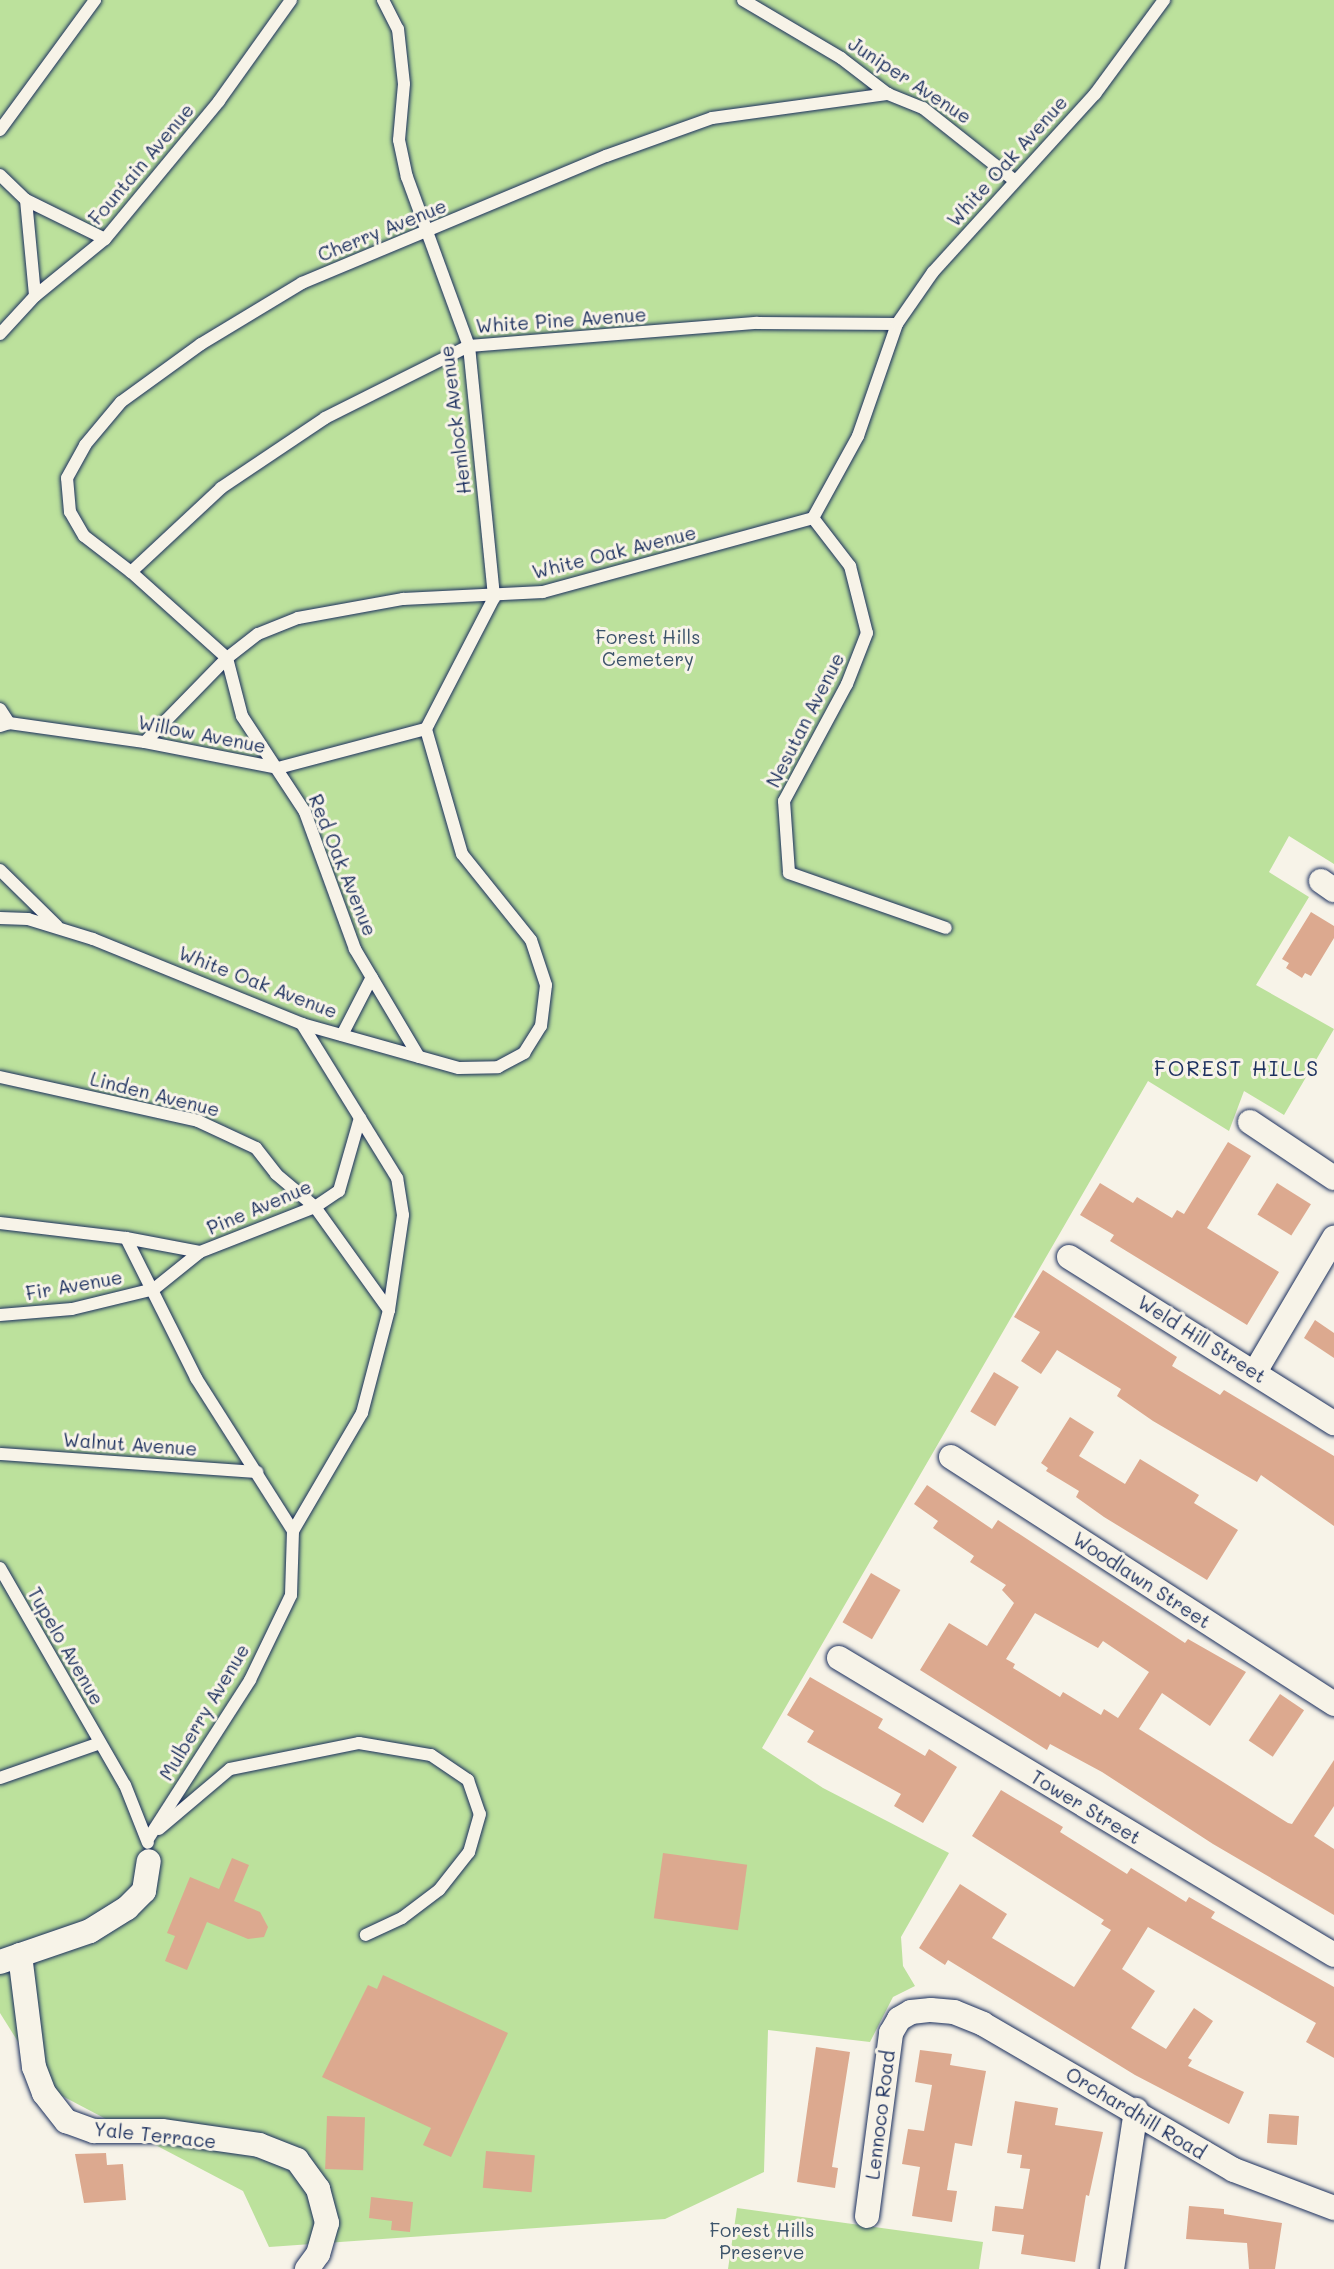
<!DOCTYPE html>
<html>
<head>
<meta charset="utf-8">
<style>
  body { margin:0 }
  #map { position:relative; width:1334px; height:2269px; overflow:hidden; background:#f7f3e8; font-family:Mali,sans-serif }
  div>[style] { position:absolute }
  [style*='--x'] { left:calc(var(--x)*1px); top:calc(var(--y)*1px); width:calc(var(--w)*1px); rotate:calc(var(--a)*1deg) }
  .green>* { inset:0; background:#bce19c }
  .building>* { inset:0; background:#dca98f; transform-origin:0 0 }
  .roads { filter:drop-shadow(0 0 2px #1b2f5e) drop-shadow(0 0 2px #1b2f5e) }
  .service>* { height:12px; margin:-6px; padding:0 6px; transform-origin:6px; border-radius:6px; background:#f7f3e8 }
  .minor>* { height:24px; margin:-12px; padding:0 12px; transform-origin:12px; border-radius:12px; background:#f7f3e8 }
  span { translate:-50% -50%; white-space:nowrap; text-align:center; line-height:1.15; -webkit-text-stroke:6px #f7f3e8; paint-order:stroke }
  .street-label { font-size:19px; color:#1b2f5e }
  .park-label { font-size:19px; color:#3b536a }
  .neighbourhood-label { font-size:21px; color:#1b2f5e; letter-spacing:2px }
</style>
</head>
<body>
<div id="map">
  <div class="green">
    <i style="clip-path:polygon(0 0,1334px 0,1334px 864px,1289px 836px,1269px 872px,1309px 897px,1256px 985px,1334px 1029px,1284px 1115px,1244px 1091px,1229px 1131px,1148px 1081px,762px 1748px,823px 1788px,949px 1853px,901px 1937px,903px 1966px,915px 1986px,893px 1997px,870px 2042px,768px 2030px,764px 2172px,665px 2219px,269px 2247px,243px 2191px,47px 2088px,0 2013px)"></i>
    <i style="clip-path:polygon(737px 2208px,983px 2242px,979px 2269px,728px 2269px)"></i>
  </div>
  <div class="building">
    <i style="clip-path:polygon(1311px 912px,1334px 926px,1334px 938px,1311px 976px,1305px 973px,1302px 978px,1286px 968px,1289px 963px,1282px 959px)"></i>
    <i style="clip-path:polygon(1228px 1142px,1251px 1156px,1207px 1228px,1279px 1272px,1247px 1325px,1110px 1241px,1114px 1235px,1080px 1215px,1100px 1183px,1133px 1203px,1137px 1197px,1172px 1218px,1177px 1210px,1184px 1214px)"></i>
    <i style="left:1277px;top:1183px;width:40px;height:37px;rotate:32deg"></i>
    <i style="clip-path:polygon(1043px 1270px,1177px 1357px,1172px 1366px,1220px 1395px,1224px 1390px,1334px 1456px,1334px 1526px,1261px 1475px,1257px 1482px,1153px 1421px,1117px 1396px,1121px 1389px,1057px 1350px,1041px 1374px,1021px 1361px,1040px 1332px,1014px 1317px)"></i>
    <i style="clip-path:polygon(1315px 1320px,1334px 1333px,1334px 1358px,1304px 1338px)"></i>
    <i style="left:994px;top:1372px;width:29px;height:46px;rotate:31deg"></i>
    <i style="clip-path:polygon(1070px 1417px,1094px 1432px,1079px 1456px,1125px 1484px,1140px 1459px,1199px 1495px,1194px 1503px,1238px 1530px,1207px 1580px,1104px 1517px,1076px 1497px,1079px 1491px,1046px 1471px,1048px 1468px,1041px 1463px)"></i>
    <i style="clip-path:polygon(evenodd,927px 1485px,992px 1529px,998px 1520px,1185px 1643px,1188px 1639px,1246px 1672px,1210px 1726px,1162px 1693px,1139px 1729px,1288px 1823px,1292px 1824px,1334px 1760px,1334px 1806px,1314px 1836px,1334px 1849px,1334px 1915px,1213px 1844px,1102px 1772px,1050px 1744px,1047px 1750px,920px 1670px,949px 1623px,987px 1646px,1014px 1603px,1002px 1590px,1006px 1585px,970px 1562px,974px 1556px,933px 1528px,938px 1521px,914px 1504px,927px 1485px,1035px 1613px,1098px 1648px,1103px 1641px,1149px 1672px,1118px 1718px,1104px 1709px,1101px 1715px,1063px 1692px,1060px 1697px,1013px 1668px,1015px 1664px,1006px 1659px,1035px 1613px)"></i>
    <i style="left:871px;top:1573px;width:34px;height:57px;rotate:30deg"></i>
    <i style="clip-path:polygon(810px 1677px,883px 1719px,878px 1728px,925px 1756px,929px 1749px,957px 1767px,923px 1823px,894px 1806px,901px 1794px,807px 1742px,814px 1731px,787px 1715px)"></i>
    <i style="left:1280px;top:1694px;width:29px;height:56px;rotate:34deg"></i>
    <i style="clip-path:polygon(1001px 1790px,1063px 1827px,1060px 1832px,1127px 1874px,1131px 1868px,1186px 1902px,1189px 1897px,1215px 1912px,1211px 1918px,1334px 1987px,1334px 2058px,1306px 2042px,1316px 2023px,1148px 1927px,1122px 1969px,1155px 1991px,1131px 2028px,1166px 2049px,1194px 2008px,1213px 2021px,1188px 2058px,1192px 2060px,1188px 2066px,1244px 2092px,1229px 2124px,1135px 2075px,948px 1960px,945px 1965px,919px 1948px,960px 1884px,1007px 1914px,992px 1938px,1074px 1987px,1111px 1930px,1101px 1924px,1104px 1920px,972px 1836px)"></i>
    <i style="left:663px;top:1853px;width:85px;height:66px;rotate:8deg"></i>
    <i style="clip-path:polygon(232px 1858px,249px 1865px,234px 1901px,260px 1912px,268px 1927px,264px 1937px,248px 1939px,207px 1922px,187px 1970px,165px 1961px,175px 1936px,167px 1933px,190px 1877px,219px 1889px)"></i>
    <i style="clip-path:polygon(383px 1975px,508px 2033px,451px 2157px,423px 2145px,431px 2128px,322px 2077px,368px 1985px,377px 1989px)"></i>
    <i style="clip-path:polygon(816px 2047px,850px 2052px,832px 2167px,838px 2168px,835px 2188px,797px 2182px)"></i>
    <i style="clip-path:polygon(920px 2050px,952px 2054px,950px 2065px,986px 2071px,972px 2146px,955px 2143px,947px 2190px,957px 2191px,952px 2222px,912px 2216px,920px 2167px,902px 2164px,908px 2129px,924px 2131px,932px 2085px,915px 2082px)"></i>
    <i style="clip-path:polygon(1015px 2101px,1058px 2108px,1055px 2125px,1103px 2132px,1089px 2196px,1086px 2195px,1075px 2262px,1021px 2254px,1024px 2235px,992px 2231px,995px 2206px,1023px 2209px,1030px 2169px,1020px 2168px,1022px 2155px,1007px 2153px)"></i>
    <i style="left:1269px;top:2114px;width:30px;height:29px;rotate:4deg"></i>
    <i style="left:327px;top:2116px;width:38px;height:53px;rotate:2deg"></i>
    <i style="left:486px;top:2151px;width:49px;height:37px;rotate:5deg"></i>
    <i style="clip-path:polygon(106px 2153px,107px 2165px,123px 2164px,126px 2200px,84px 2203px,75px 2154px)"></i>
    <i style="clip-path:polygon(371px 2197px,413px 2202px,410px 2232px,391px 2230px,392px 2221px,369px 2218px)"></i>
    <i style="clip-path:polygon(1189px 2206px,1224px 2209px,1224px 2214px,1282px 2223px,1275px 2269px,1249px 2269px,1247px 2243px,1186px 2239px)"></i>
  </div>
  <div class="roads">
    <div class="service">
      <i style="--x:383;--y:0;--w:33;--a:63"></i>
      <i style="--x:398;--y:29;--w:55;--a:83.8"></i>
      <i style="--x:404;--y:84;--w:56;--a:95.1"></i>
      <i style="--x:399;--y:140;--w:38;--a:78"></i>
      <i style="--x:407;--y:177;--w:180;--a:69.9"></i>
      <i style="--x:469;--y:346;--w:253;--a:84.3"></i>
      <i style="--x:743;--y:0;--w:114;--a:30.6"></i>
      <i style="--x:841;--y:58;--w:59;--a:37.5"></i>
      <i style="--x:888;--y:94;--w:38;--a:22"></i>
      <i style="--x:923;--y:108;--w:116;--a:38.4"></i>
      <i style="--x:0;--y:130;--w:161;--a:-53.8"></i>
      <i style="--x:0;--y:175;--w:36;--a:44"></i>
      <i style="--x:26;--y:200;--w:96;--a:84.6"></i>
      <i style="--x:26;--y:200;--w:88;--a:26.3"></i>
      <i style="--x:0;--y:334;--w:52;--a:-47.4"></i>
      <i style="--x:35;--y:296;--w:90;--a:-39.2"></i>
      <i style="--x:105;--y:239;--w:179;--a:-50.4"></i>
      <i style="--x:219;--y:101;--w:124;--a:-54.5"></i>
      <i style="--x:813;--y:518;--w:61;--a:52.4"></i>
      <i style="--x:850;--y:566;--w:69;--a:75.8"></i>
      <i style="--x:867;--y:633;--w:55;--a:111.4"></i>
      <i style="--x:847;--y:684;--w:133;--a:118.3"></i>
      <i style="--x:784;--y:801;--w:72;--a:86"></i>
      <i style="--x:789;--y:873;--w:166;--a:19.3"></i>
      <i style="--x:131;--y:572;--w:123;--a:-43"></i>
      <i style="--x:221;--y:488;--w:125;--a:-33.9"></i>
      <i style="--x:325;--y:418;--w:161;--a:-26.6"></i>
      <i style="--x:469;--y:346;--w:289;--a:-4.6"></i>
      <i style="--x:757;--y:323;--w:140;--a:0.4"></i>
      <i style="--x:0;--y:709;--w:17;--a:57"></i>
      <i style="--x:0;--y:726;--w:9;--a:-18"></i>
      <i style="--x:9;--y:723;--w:137;--a:8"></i>
      <i style="--x:145;--y:742;--w:136;--a:11.1"></i>
      <i style="--x:278;--y:768;--w:153;--a:-14.8"></i>
      <i style="--x:145;--y:742;--w:117;--a:-45.7"></i>
      <i style="--x:227;--y:658;--w:39;--a:-38"></i>
      <i style="--x:258;--y:634;--w:43;--a:-21.8"></i>
      <i style="--x:298;--y:618;--w:107;--a:-10.3"></i>
      <i style="--x:403;--y:599;--w:140;--a:-2.9"></i>
      <i style="--x:543;--y:592;--w:280;--a:-15.3"></i>
      <i style="--x:813;--y:518;--w:94;--a:-61.2"></i>
      <i style="--x:858;--y:436;--w:119;--a:-70.8"></i>
      <i style="--x:897;--y:324;--w:63;--a:-55.3"></i>
      <i style="--x:933;--y:272;--w:241;--a:-47.7"></i>
      <i style="--x:1095;--y:94;--w:117;--a:-53.7"></i>
      <i style="--x:0;--y:870;--w:80;--a:44.5"></i>
      <i style="--x:0;--y:918;--w:28;--a:2"></i>
      <i style="--x:28;--y:919;--w:68;--a:17.1"></i>
      <i style="--x:93;--y:939;--w:226;--a:22.1"></i>
      <i style="--x:302;--y:1024;--w:163;--a:15.7"></i>
      <i style="--x:459;--y:1068;--w:39;--a:-1"></i>
      <i style="--x:498;--y:1067;--w:30;--a:-28"></i>
      <i style="--x:524;--y:1053;--w:32;--a:-58"></i>
      <i style="--x:541;--y:1026;--w:41;--a:-83"></i>
      <i style="--x:546;--y:985;--w:47;--a:-108.4"></i>
      <i style="--x:531;--y:940;--w:110;--a:-128.7"></i>
      <i style="--x:462;--y:854;--w:130;--a:-106.1"></i>
      <i style="--x:426;--y:729;--w:148;--a:-62.6"></i>
      <i style="--x:342;--y:1035;--w:65;--a:-62.7"></i>
      <i style="--x:419;--y:1057;--w:126;--a:-120.7"></i>
      <i style="--x:355;--y:949;--w:146;--a:-110.1"></i>
      <i style="--x:305;--y:812;--w:115;--a:-123.3"></i>
      <i style="--x:242;--y:716;--w:60;--a:-104.5"></i>
      <i style="--x:227;--y:658;--w:129;--a:-138.1"></i>
      <i style="--x:131;--y:572;--w:59;--a:-142.5"></i>
      <i style="--x:84;--y:536;--w:28;--a:-120"></i>
      <i style="--x:70;--y:512;--w:34;--a:-95"></i>
      <i style="--x:67;--y:478;--w:38;--a:-61"></i>
      <i style="--x:85;--y:445;--w:56;--a:-50.1"></i>
      <i style="--x:121;--y:402;--w:99;--a:-35.9"></i>
      <i style="--x:201;--y:344;--w:118;--a:-31.1"></i>
      <i style="--x:302;--y:283;--w:329;--a:-22.7"></i>
      <i style="--x:606;--y:156;--w:113;--a:-19.7"></i>
      <i style="--x:712;--y:118;--w:178;--a:-7.8"></i>
      <i style="--x:0;--y:1077;--w:203;--a:12.5"></i>
      <i style="--x:198;--y:1121;--w:64;--a:25"></i>
      <i style="--x:256;--y:1148;--w:33;--a:52"></i>
      <i style="--x:276;--y:1174;--w:51;--a:40.2"></i>
      <i style="--x:315;--y:1207;--w:127;--a:54.3"></i>
      <i style="--x:0;--y:1223;--w:127;--a:6.8"></i>
      <i style="--x:126;--y:1238;--w:75;--a:10.7"></i>
      <i style="--x:126;--y:1238;--w:157;--a:63.4"></i>
      <i style="--x:196;--y:1378;--w:181;--a:57.6"></i>
      <i style="--x:0;--y:1315;--w:72;--a:-4.8"></i>
      <i style="--x:72;--y:1309;--w:84;--a:-13.7"></i>
      <i style="--x:154;--y:1289;--w:59;--a:-38.8"></i>
      <i style="--x:200;--y:1252;--w:123;--a:-21.4"></i>
      <i style="--x:315;--y:1207;--w:29;--a:-34"></i>
      <i style="--x:339;--y:1191;--w:76;--a:-74"></i>
      <i style="--x:0;--y:1454;--w:258;--a:4"></i>
      <i style="--x:0;--y:1568;--w:250;--a:60.1"></i>
      <i style="--x:125;--y:1785;--w:62;--a:68.4"></i>
      <i style="--x:0;--y:1778;--w:106;--a:-19.3"></i>
      <i style="--x:159;--y:1829;--w:93;--a:-40.2"></i>
      <i style="--x:230;--y:1769;--w:132;--a:-11.4"></i>
      <i style="--x:359;--y:1743;--w:73;--a:9.5"></i>
      <i style="--x:431;--y:1755;--w:45;--a:34"></i>
      <i style="--x:468;--y:1780;--w:36;--a:71"></i>
      <i style="--x:480;--y:1814;--w:40;--a:106"></i>
      <i style="--x:469;--y:1852;--w:48;--a:128.3"></i>
      <i style="--x:439;--y:1890;--w:46;--a:142.9"></i>
      <i style="--x:402;--y:1918;--w:40;--a:155"></i>
      <i style="--x:148;--y:1839;--w:189;--a:-57.3"></i>
      <i style="--x:250;--y:1680;--w:94;--a:-64.2"></i>
      <i style="--x:291;--y:1595;--w:64;--a:-88.2"></i>
      <i style="--x:293;--y:1531;--w:137;--a:-59.7"></i>
      <i style="--x:362;--y:1413;--w:106;--a:-75.3"></i>
      <i style="--x:389;--y:1310;--w:96;--a:-81.6"></i>
      <i style="--x:403;--y:1215;--w:37;--a:-99"></i>
      <i style="--x:397;--y:1178;--w:181;--a:-121.7"></i>
    </div>
    <div class="minor">
      <i style="--x:1321;--y:881;--w:16;--a:35"></i>
      <i style="--x:1250;--y:1122;--w:101;--a:33.7"></i>
      <i style="--x:1069;--y:1257;--w:313;--a:32.1"></i>
      <i style="--x:1255;--y:1372;--w:156;--a:-59.5"></i>
      <i style="--x:951;--y:1457;--w:456;--a:32.8"></i>
      <i style="--x:839;--y:1658;--w:577;--a:30.96"></i>
      <i style="--x:20;--y:1955;--w:113;--a:82.9"></i>
      <i style="--x:34;--y:2067;--w:28;--a:69"></i>
      <i style="--x:44;--y:2093;--w:36;--a:52"></i>
      <i style="--x:66;--y:2121;--w:30;--a:20"></i>
      <i style="--x:94;--y:2131;--w:68;--a:0"></i>
      <i style="--x:162;--y:2131;--w:98;--a:8.2"></i>
      <i style="--x:259;--y:2145;--w:41;--a:21.5"></i>
      <i style="--x:297;--y:2160;--w:36;--a:54"></i>
      <i style="--x:318;--y:2189;--w:35;--a:75"></i>
      <i style="--x:327;--y:2223;--w:32;--a:106"></i>
      <i style="--x:318;--y:2254;--w:19;--a:126"></i>
      <i style="--x:0;--y:1962;--w:95;--a:-19"></i>
      <i style="--x:90;--y:1931;--w:44;--a:-31.9"></i>
      <i style="--x:127;--y:1908;--w:24;--a:-45"></i>
      <i style="--x:144;--y:1891;--w:30;--a:-81"></i>
      <i style="--x:867;--y:2216;--w:185;--a:-82.5"></i>
      <i style="--x:891;--y:2033;--w:16;--a:-60"></i>
      <i style="--x:899;--y:2019;--w:14;--a:-30"></i>
      <i style="--x:911;--y:2012;--w:20;--a:-6"></i>
      <i style="--x:931;--y:2010;--w:23;--a:5"></i>
      <i style="--x:954;--y:2012;--w:31;--a:22"></i>
      <i style="--x:983;--y:2024;--w:290;--a:30.2"></i>
      <i style="--x:1234;--y:2170;--w:107;--a:20.8"></i>
      <i style="--x:1112;--y:2269;--w:161;--a:-81.4"></i>
    </div>
  </div>
  <div class="street-label">
    <span style="left:910px;top:80px;rotate:33deg">Juniper Avenue</span>
    <span style="left:1007px;top:161px;rotate:-48deg">White Oak Avenue</span>
    <span style="left:141px;top:164px;rotate:-50deg">Fountain Avenue</span>
    <span style="left:382px;top:230px;rotate:-22deg">Cherry Avenue</span>
    <span style="left:561px;top:320px;rotate:-4deg">White Pine Avenue</span>
    <span style="left:455px;top:420px;rotate:-97deg">Hemlock Avenue</span>
    <span style="left:614px;top:552px;rotate:-14deg">White Oak Avenue</span>
    <span style="left:805px;top:720px;rotate:-63deg">Nesutan Avenue</span>
    <span style="left:202px;top:734px;rotate:11deg">Willow Avenue</span>
    <span style="left:343px;top:865px;rotate:68deg">Red Oak Avenue</span>
    <span style="left:258px;top:982px;rotate:21deg">White Oak Avenue</span>
    <span style="left:155px;top:1094px;rotate:14deg">Linden Avenue</span>
    <span style="left:259px;top:1207px;rotate:-23deg">Pine Avenue</span>
    <span style="left:74px;top:1285px;rotate:-10deg">Fir Avenue</span>
    <span style="left:1202px;top:1339px;rotate:32deg">Weld Hill Street</span>
    <span style="left:130px;top:1444px;rotate:4deg">Walnut Avenue</span>
    <span style="left:1142px;top:1580px;rotate:33deg">Woodlawn Street</span>
    <span style="left:66px;top:1646px;rotate:60deg">Tupelo Avenue</span>
    <span style="left:204px;top:1712px;rotate:-59deg">Mulberry Avenue</span>
    <span style="left:1086px;top:1807px;rotate:31deg">Tower Street</span>
    <span style="left:1136px;top:2113px;rotate:31deg">Orchardhill Road</span>
    <span style="left:880px;top:2115px;rotate:-83deg">Lennoco Road</span>
    <span style="left:155px;top:2135px;rotate:6deg">Yale Terrace</span>
  </div>
  <div class="park-label">
    <span style="left:648px;top:648px">Forest Hills<br>Cemetery</span>
    <span style="left:762px;top:2241px">Forest Hills<br>Preserve</span>
  </div>
  <div class="neighbourhood-label">
    <span style="left:1237px;top:1068px">FOREST HILLS</span>
  </div>
</div>
</body>
</html>
